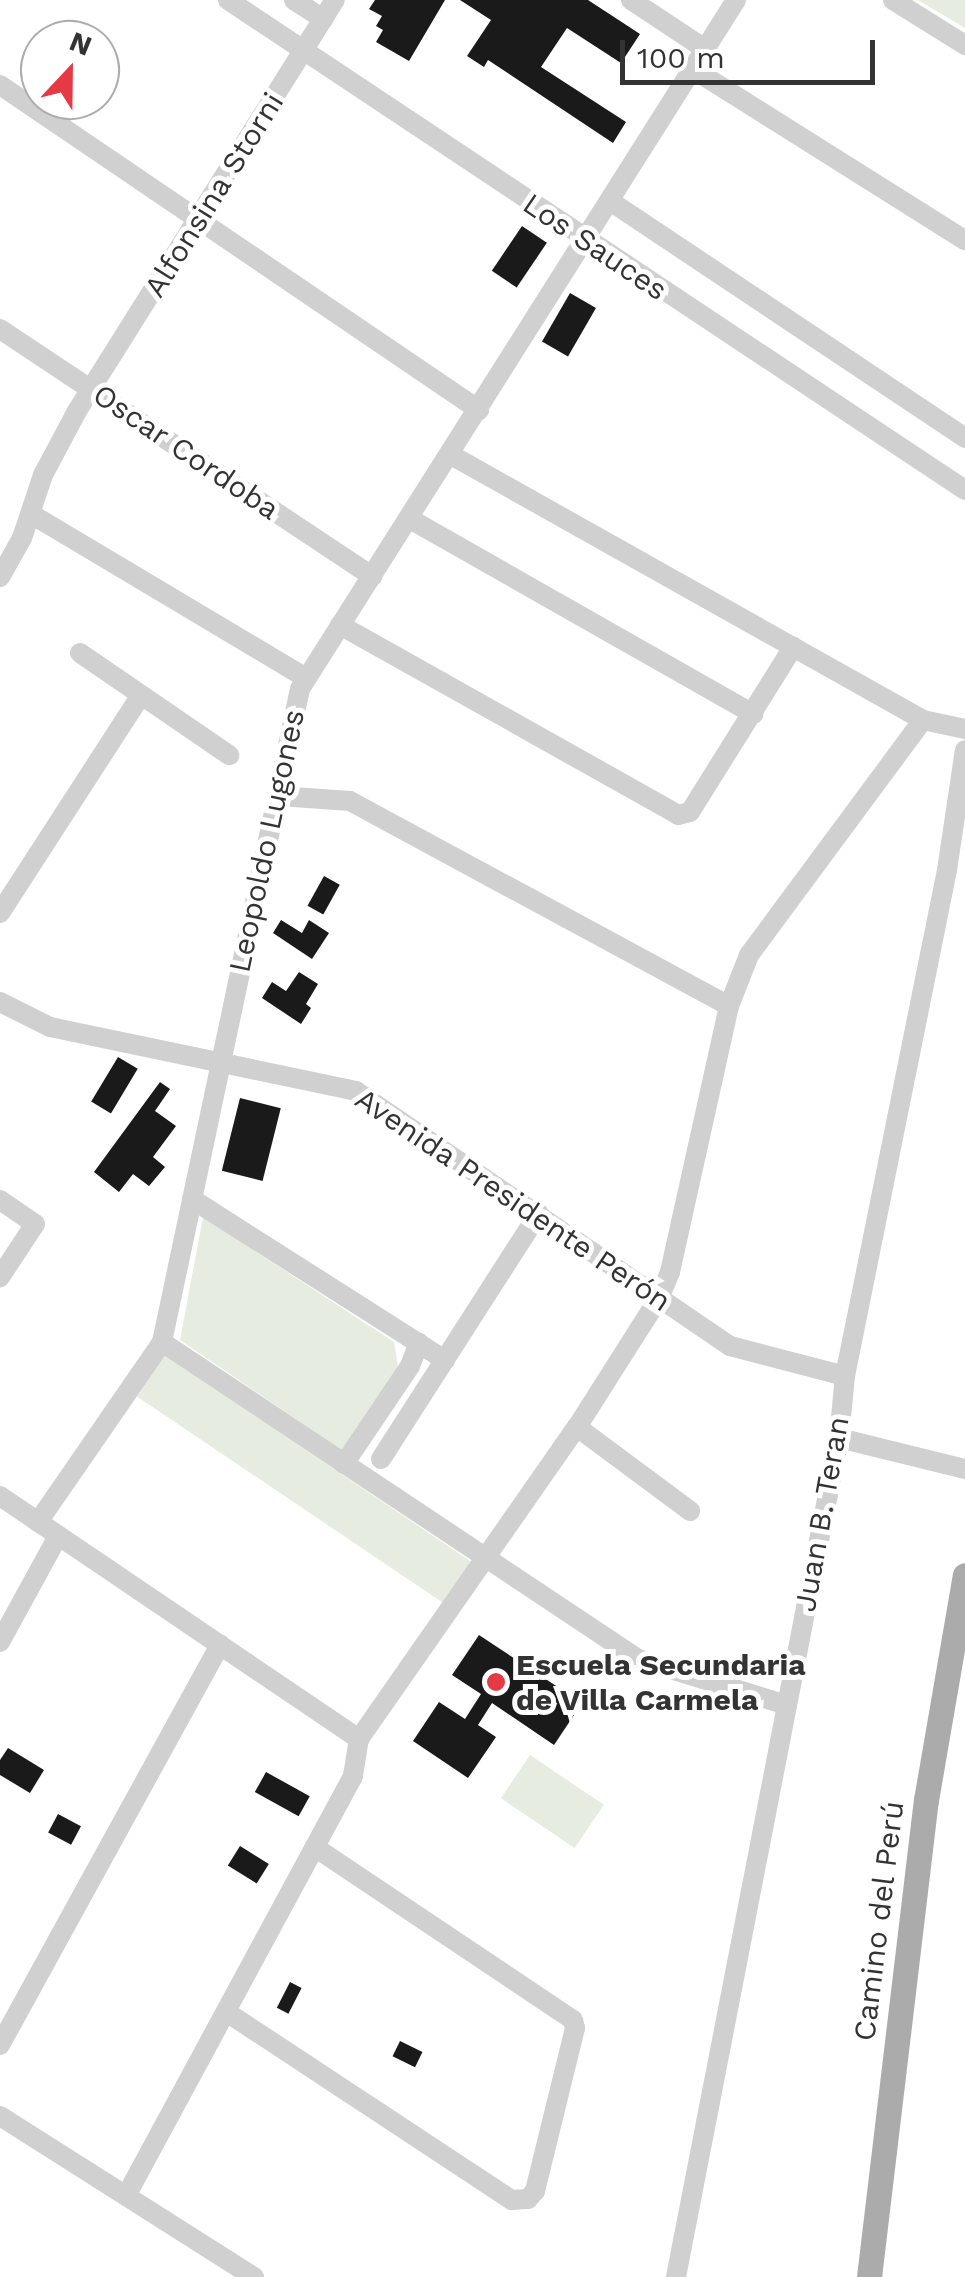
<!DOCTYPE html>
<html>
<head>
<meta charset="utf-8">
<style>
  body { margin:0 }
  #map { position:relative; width:965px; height:2277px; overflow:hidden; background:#fff; font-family:"Work Sans",sans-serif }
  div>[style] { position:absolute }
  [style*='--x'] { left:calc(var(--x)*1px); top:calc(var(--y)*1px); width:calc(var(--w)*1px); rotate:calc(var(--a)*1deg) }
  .green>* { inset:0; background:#e6ecdf; transform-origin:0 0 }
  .building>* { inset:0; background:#1a1a1a; transform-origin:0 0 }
  .minor>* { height:20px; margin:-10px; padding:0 10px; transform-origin:10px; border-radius:10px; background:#d0d0d0 }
  .major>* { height:25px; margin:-12.5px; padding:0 12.5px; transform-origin:12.5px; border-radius:12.5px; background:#ababab }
  .dots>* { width:28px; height:28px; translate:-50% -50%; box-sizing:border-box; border:5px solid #fff; border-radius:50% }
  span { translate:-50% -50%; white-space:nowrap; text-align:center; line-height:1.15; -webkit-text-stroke:10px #fff; paint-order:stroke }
  .street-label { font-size:30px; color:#333 }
  .poi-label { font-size:30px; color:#333; font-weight:700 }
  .left { translate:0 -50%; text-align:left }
  .north { position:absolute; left:20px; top:20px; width:100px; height:100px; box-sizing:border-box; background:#fff; border:2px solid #adadad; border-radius:50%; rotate:22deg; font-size:28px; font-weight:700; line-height:40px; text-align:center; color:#333 }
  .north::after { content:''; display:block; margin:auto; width:35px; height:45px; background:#e63946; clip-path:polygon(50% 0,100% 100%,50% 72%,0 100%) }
  .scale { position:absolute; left:620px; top:40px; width:255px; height:45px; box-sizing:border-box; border:5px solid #333; border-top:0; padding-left:12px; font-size:30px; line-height:35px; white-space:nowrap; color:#333; -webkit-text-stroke:8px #fff; paint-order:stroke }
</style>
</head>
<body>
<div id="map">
  <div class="green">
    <i style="clip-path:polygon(918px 0,965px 0,965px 28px)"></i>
    <i style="clip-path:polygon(203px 1217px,394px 1342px,398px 1367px,343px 1451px,180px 1340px)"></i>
    <i style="left:165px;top:1355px;width:370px;height:50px;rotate:34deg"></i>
    <i style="left:530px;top:1755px;width:89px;height:52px;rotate:34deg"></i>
  </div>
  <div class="building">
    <i style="clip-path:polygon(375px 0,445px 0,409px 61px,376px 42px,383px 30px,376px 26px,382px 16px,369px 9px)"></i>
    <i style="clip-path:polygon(460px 0,588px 0,640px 34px,621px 63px,567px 28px,541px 67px,626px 122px,613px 143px,488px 60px,484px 67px,467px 56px,491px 20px)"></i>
    <i style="left:522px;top:226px;width:30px;height:54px;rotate:34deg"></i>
    <i style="left:570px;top:293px;width:30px;height:56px;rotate:30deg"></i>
    <i style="left:324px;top:876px;width:18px;height:34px;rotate:29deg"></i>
    <i style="clip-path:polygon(281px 920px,302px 933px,309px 920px,329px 933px,312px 959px,273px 933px)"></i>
    <i style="clip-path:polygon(299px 972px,318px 984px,306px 1004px,311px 1008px,301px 1024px,262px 998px,272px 982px,286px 991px)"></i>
    <i style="left:118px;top:1057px;width:23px;height:52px;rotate:31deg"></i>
    <i style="clip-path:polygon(160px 1082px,170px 1089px,155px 1111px,176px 1126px,153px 1157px,165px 1167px,149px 1186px,133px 1174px,119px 1192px,94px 1172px)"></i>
    <i style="left:240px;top:1098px;width:42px;height:75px;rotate:14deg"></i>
    <i style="clip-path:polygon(479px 1635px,582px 1703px,554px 1745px,492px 1703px,478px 1725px,496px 1737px,468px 1778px,413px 1741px,439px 1702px,465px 1719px,481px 1694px,452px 1675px)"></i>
    <i style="clip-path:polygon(8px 1748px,44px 1770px,30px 1793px,0 1775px,0 1760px)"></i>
    <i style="left:266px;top:1772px;width:50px;height:23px;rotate:29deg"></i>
    <i style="left:58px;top:1814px;width:26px;height:21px;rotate:28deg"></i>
    <i style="left:240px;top:1846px;width:34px;height:23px;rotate:32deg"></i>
    <i style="left:290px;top:1982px;width:13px;height:29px;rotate:27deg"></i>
    <i style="left:400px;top:2041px;width:25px;height:17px;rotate:26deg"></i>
  </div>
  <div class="minor">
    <i style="--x:228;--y:0;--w:885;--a:33.62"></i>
    <i style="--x:294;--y:0;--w:35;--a:33"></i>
    <i style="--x:631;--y:0;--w:89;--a:33.5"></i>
    <i style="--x:893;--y:0;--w:85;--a:32"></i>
    <i style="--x:693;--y:69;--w:321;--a:32.2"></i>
    <i style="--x:0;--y:85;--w:579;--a:34.16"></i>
    <i style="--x:610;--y:201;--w:427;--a:33.7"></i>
    <i style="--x:0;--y:329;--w:447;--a:33.6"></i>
    <i style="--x:451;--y:455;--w:541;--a:29.31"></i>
    <i style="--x:31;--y:514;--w:320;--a:30.8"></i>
    <i style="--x:410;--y:519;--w:395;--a:29.6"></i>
    <i style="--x:0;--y:577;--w:45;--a:-60.6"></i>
    <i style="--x:22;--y:538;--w:66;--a:-71.6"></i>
    <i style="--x:43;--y:475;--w:72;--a:-62"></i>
    <i style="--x:77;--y:411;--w:485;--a:-57.9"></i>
    <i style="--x:340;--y:625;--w:388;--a:29.3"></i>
    <i style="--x:678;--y:815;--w:12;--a:-14"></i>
    <i style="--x:690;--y:812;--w:195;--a:-58"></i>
    <i style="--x:80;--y:653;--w:181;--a:34.4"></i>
    <i style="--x:279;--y:796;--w:71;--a:4"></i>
    <i style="--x:350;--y:801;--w:431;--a:28.4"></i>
    <i style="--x:0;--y:913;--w:257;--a:-57.1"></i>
    <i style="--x:0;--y:1002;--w:56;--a:26.6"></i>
    <i style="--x:50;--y:1027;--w:313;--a:11.8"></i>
    <i style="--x:356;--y:1091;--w:453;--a:34.3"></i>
    <i style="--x:730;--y:1346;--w:119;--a:14.6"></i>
    <i style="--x:192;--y:1199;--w:300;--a:32.5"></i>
    <i style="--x:0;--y:1200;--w:42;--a:34.4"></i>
    <i style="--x:35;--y:1224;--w:64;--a:123.4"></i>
    <i style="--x:162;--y:1342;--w:572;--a:33.66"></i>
    <i style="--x:638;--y:1659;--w:156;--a:17.2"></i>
    <i style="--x:577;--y:1427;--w:141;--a:36.6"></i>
    <i style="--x:839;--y:1438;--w:130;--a:13.8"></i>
    <i style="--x:381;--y:1459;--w:292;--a:-57.3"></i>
    <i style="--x:344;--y:1464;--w:118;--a:-56"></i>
    <i style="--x:410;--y:1366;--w:25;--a:-69"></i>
    <i style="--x:0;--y:1496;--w:434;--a:34.1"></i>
    <i style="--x:38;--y:1522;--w:219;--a:-55.4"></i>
    <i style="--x:162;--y:1342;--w:667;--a:-78.07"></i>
    <i style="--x:300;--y:689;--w:815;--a:-57.67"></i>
    <i style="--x:0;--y:1642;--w:121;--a:-61.3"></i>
    <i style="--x:228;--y:2013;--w:340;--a:33.4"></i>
    <i style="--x:512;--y:2200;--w:16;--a:-4"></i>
    <i style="--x:528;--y:2199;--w:11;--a:-49"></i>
    <i style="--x:535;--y:2191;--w:168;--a:-76.2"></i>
    <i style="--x:575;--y:2028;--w:8;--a:-104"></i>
    <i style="--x:573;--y:2020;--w:311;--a:-146.2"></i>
    <i style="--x:0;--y:2045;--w:457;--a:-61.2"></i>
    <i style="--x:0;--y:2116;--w:301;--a:32.4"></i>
    <i style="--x:126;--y:2196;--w:477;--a:-61.6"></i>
    <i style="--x:353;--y:1776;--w:37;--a:-81"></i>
    <i style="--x:359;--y:1739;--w:381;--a:-55.1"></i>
    <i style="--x:577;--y:1427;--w:153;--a:-57.6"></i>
    <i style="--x:659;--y:1298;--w:28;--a:-67"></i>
    <i style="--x:670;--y:1272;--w:272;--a:-77.5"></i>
    <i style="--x:729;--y:1006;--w:55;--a:-68.6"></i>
    <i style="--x:749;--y:955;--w:292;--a:-53.5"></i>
    <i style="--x:923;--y:720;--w:43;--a:12.1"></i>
    <i style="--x:676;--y:2277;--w:855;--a:-79.01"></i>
    <i style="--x:839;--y:1438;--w:62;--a:-84.5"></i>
    <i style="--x:845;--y:1376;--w:516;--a:-78.6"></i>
    <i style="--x:947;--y:870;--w:121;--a:-81.5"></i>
  </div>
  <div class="major">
    <i style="--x:869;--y:2277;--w:480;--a:-83.2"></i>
    <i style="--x:926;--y:1800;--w:228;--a:-80.2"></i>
  </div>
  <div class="dots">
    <i style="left:496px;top:1682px;background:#e63946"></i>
  </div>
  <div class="street-label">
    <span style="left:214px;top:195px;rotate:-58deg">Alfonsina Storni</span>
    <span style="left:595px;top:247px;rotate:34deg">Los Sauces</span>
    <span style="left:186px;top:452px;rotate:34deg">Oscar Cordoba</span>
    <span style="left:267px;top:841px;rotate:-78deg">Leopoldo Lugones</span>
    <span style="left:513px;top:1200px;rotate:34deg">Avenida Presidente Perón</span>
    <span style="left:822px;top:1514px;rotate:-80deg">Juan B. Teran</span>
    <span style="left:879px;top:1921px;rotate:-83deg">Camino del Perú</span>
  </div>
  <div class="poi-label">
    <span class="left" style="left:516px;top:1682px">Escuela Secundaria<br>de Villa Carmela</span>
  </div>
  <div class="north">N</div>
  <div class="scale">100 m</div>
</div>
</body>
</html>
